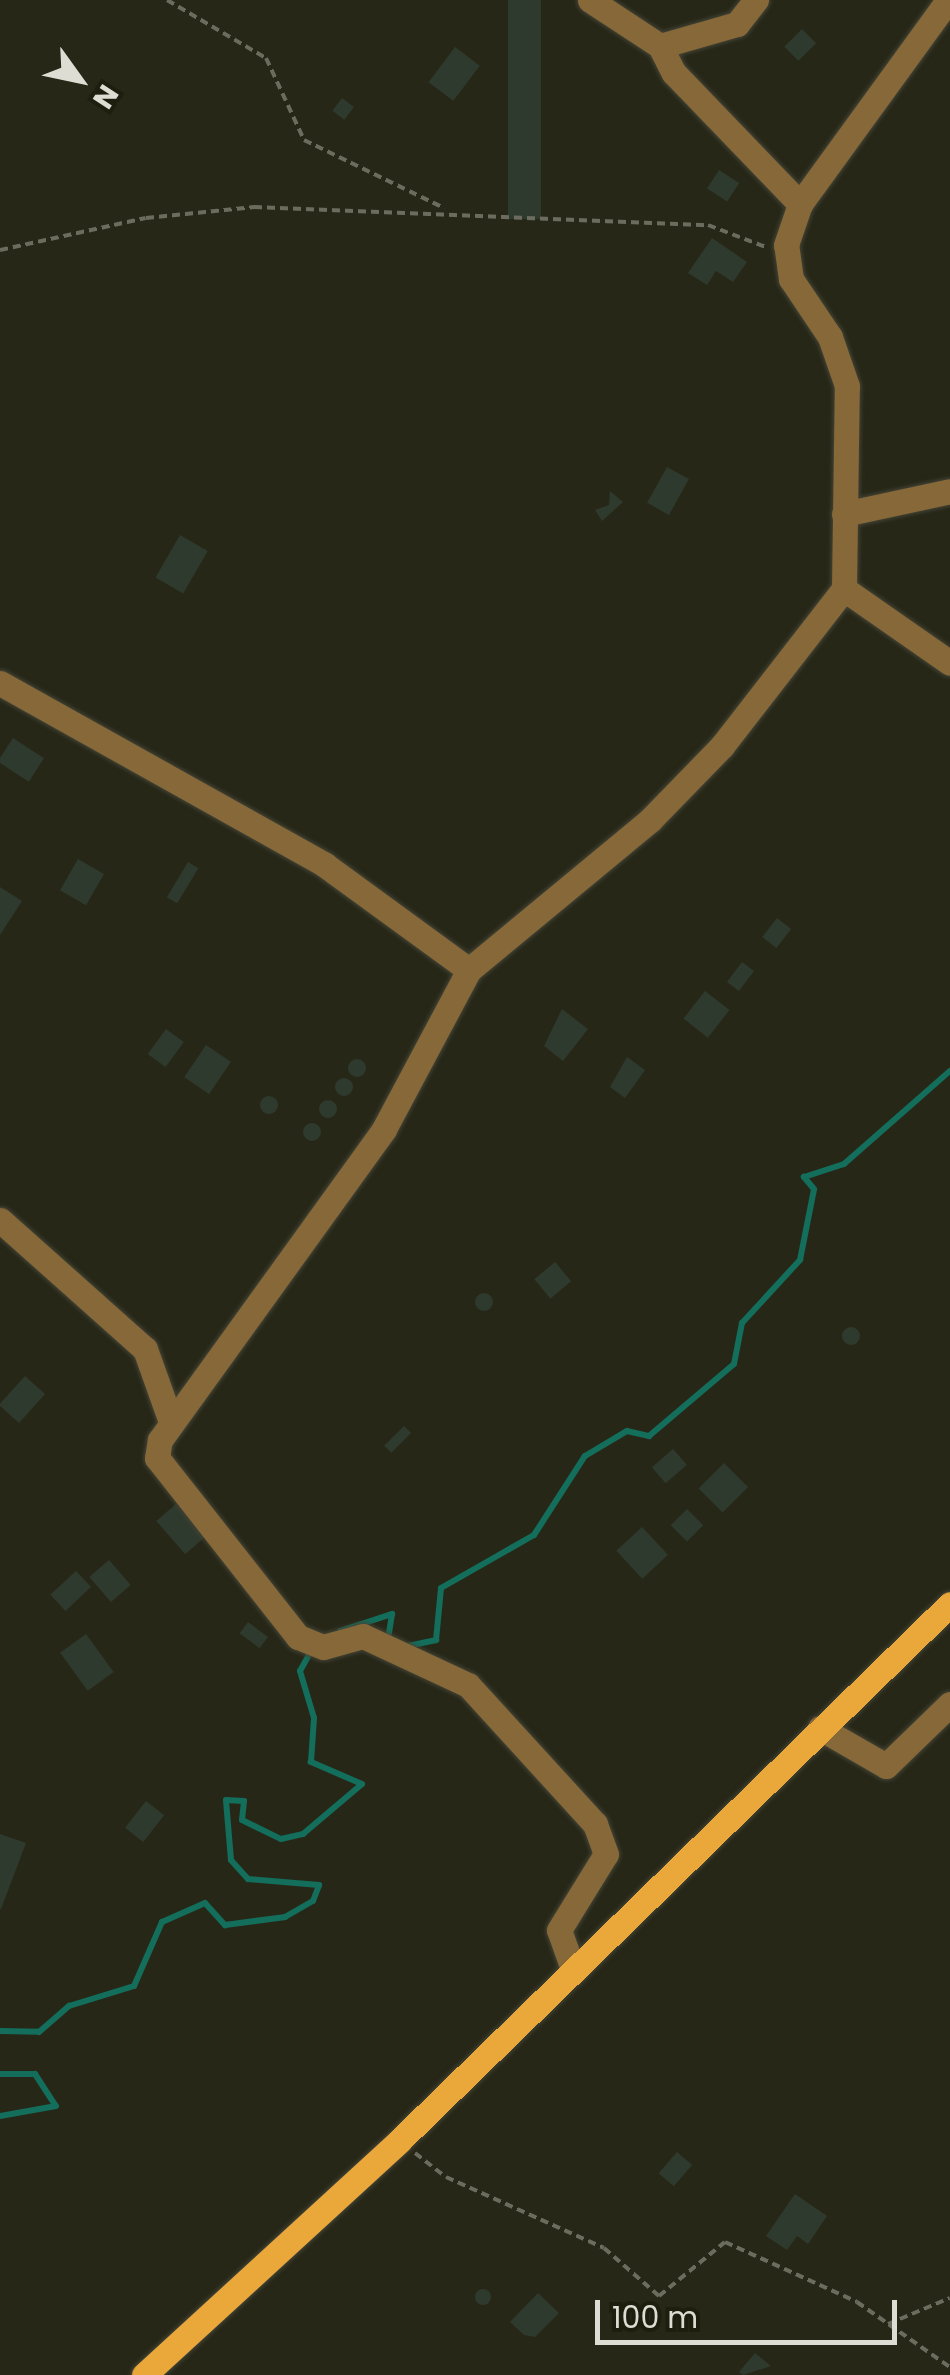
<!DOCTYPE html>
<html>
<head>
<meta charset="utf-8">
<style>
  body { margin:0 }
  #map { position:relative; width:950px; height:2375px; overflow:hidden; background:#272718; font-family:Poppins,sans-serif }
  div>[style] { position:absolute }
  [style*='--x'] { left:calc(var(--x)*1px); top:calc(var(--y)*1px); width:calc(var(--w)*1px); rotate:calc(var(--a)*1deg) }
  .stream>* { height:6px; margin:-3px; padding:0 3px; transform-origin:3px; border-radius:3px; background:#136e5b }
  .building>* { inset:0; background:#2f3a2e; transform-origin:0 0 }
  .round { border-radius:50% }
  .path>* { height:4px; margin-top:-2px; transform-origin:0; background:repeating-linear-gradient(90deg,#6c6c5e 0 8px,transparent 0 13px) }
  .roads { filter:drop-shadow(0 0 2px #444436) drop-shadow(0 0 2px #444436) }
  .minor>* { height:25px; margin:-12.5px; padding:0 12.5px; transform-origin:12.5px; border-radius:12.5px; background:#876839 }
  .major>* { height:25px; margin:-12.5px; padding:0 12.5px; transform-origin:12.5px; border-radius:12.5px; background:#eaa83b }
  span { translate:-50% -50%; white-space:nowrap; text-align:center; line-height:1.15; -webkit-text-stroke:10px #1e1e0f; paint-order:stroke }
  .north { position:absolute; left:30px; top:30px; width:100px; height:100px; -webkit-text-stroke:8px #1e1e0f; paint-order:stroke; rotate:123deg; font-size:28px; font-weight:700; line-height:40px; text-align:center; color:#ddddd3 }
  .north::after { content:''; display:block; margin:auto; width:35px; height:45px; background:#ddddd3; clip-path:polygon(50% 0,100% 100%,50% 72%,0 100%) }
  .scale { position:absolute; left:595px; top:2300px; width:302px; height:45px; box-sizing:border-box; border:5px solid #ddddd3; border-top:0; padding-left:12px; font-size:30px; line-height:35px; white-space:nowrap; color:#ddddd3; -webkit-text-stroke:8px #1e1e0f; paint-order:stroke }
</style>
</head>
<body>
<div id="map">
  <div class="stream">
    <i style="--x:340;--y:1631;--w:55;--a:-18.1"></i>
    <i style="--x:392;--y:1614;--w:26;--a:99"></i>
    <i style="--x:408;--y:1646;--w:29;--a:-12"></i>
    <i style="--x:436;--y:1640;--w:52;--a:-84.5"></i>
    <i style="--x:441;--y:1588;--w:107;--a:-29.7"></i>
    <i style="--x:534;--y:1535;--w:94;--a:-57.2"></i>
    <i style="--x:585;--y:1456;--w:49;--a:-30.8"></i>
    <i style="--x:627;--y:1431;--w:23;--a:13"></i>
    <i style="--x:649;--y:1436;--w:111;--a:-40.3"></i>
    <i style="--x:734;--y:1364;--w:42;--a:-79"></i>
    <i style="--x:742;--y:1323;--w:86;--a:-47.4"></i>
    <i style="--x:800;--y:1260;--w:72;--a:-78.8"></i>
    <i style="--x:814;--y:1189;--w:16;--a:-130"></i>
    <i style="--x:804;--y:1177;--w:42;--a:-18"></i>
    <i style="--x:844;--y:1164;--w:141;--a:-41.3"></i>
    <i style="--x:0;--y:2031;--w:39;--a:1"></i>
    <i style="--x:39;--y:2032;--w:40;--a:-41"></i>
    <i style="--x:69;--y:2006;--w:68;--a:-17.1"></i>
    <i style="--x:134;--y:1986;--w:70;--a:-66.4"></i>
    <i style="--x:162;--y:1922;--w:47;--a:-23.8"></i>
    <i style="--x:205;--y:1903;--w:30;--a:48"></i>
    <i style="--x:225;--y:1925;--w:61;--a:-7.6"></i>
    <i style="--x:285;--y:1917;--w:32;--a:-30"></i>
    <i style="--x:313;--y:1901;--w:17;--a:-69"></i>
    <i style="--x:319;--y:1885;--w:71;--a:-175.2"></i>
    <i style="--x:248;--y:1879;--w:25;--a:-132"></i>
    <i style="--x:231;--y:1860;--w:60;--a:-94.8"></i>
    <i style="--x:226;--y:1800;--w:18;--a:3"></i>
    <i style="--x:244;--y:1801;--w:19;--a:96"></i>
    <i style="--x:242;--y:1820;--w:43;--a:26"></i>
    <i style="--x:281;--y:1839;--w:23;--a:-13"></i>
    <i style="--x:303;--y:1834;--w:77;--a:-40.3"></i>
    <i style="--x:362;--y:1784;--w:56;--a:-156.7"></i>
    <i style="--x:311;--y:1762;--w:44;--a:-86.1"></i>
    <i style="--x:314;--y:1718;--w:49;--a:-106.6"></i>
    <i style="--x:300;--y:1671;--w:26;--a:-61"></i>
    <i style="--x:0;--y:2074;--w:35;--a:0"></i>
    <i style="--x:35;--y:2074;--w:38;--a:57"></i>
    <i style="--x:56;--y:2106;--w:57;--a:169.9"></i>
  </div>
  <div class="building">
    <i style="left:508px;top:0;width:33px;height:219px"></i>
    <i style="left:802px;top:29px;width:20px;height:25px;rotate:45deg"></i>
    <i style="left:455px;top:47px;width:31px;height:44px;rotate:37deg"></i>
    <i style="left:342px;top:98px;width:15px;height:16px;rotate:37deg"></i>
    <i style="left:719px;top:170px;width:24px;height:22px;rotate:33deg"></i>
    <i style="clip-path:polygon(712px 238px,747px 262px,733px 282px,716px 271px,707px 285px,688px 273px)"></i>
    <i style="left:667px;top:467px;width:25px;height:41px;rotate:29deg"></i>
    <i style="clip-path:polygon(610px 491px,623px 502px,602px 521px,595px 510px,609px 505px)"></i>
    <i style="left:180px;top:535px;width:32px;height:49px;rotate:30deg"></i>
    <i style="left:13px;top:738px;width:37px;height:28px;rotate:33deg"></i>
    <i style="left:78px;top:859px;width:30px;height:36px;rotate:30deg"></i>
    <i style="left:188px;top:862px;width:12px;height:41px;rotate:31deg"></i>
    <i style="clip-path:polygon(0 887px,22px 901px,0 935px)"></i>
    <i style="left:777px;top:918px;width:18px;height:24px;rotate:38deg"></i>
    <i style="left:742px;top:962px;width:15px;height:25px;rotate:37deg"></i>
    <i style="left:705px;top:991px;width:31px;height:35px;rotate:38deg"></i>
    <i style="clip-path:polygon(562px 1009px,588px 1029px,563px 1061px,544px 1046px)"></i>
    <i style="left:166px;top:1029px;width:22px;height:31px;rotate:36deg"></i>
    <i style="left:206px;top:1045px;width:30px;height:39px;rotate:34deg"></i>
    <i style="clip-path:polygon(627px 1057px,645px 1070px,625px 1098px,610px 1087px)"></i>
    <i class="round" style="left:348px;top:1059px;width:18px;height:18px"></i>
    <i class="round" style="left:335px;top:1078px;width:18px;height:18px"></i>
    <i class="round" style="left:260px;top:1096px;width:18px;height:18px"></i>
    <i class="round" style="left:319px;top:1100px;width:18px;height:18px"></i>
    <i class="round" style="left:303px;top:1123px;width:18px;height:18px"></i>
    <i style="left:555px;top:1262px;width:25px;height:27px;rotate:50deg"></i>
    <i class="round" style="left:475px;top:1293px;width:18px;height:18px"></i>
    <i class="round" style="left:842px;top:1327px;width:18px;height:18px"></i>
    <i style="left:25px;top:1376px;width:27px;height:39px;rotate:42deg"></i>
    <i style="left:404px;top:1426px;width:10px;height:28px;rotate:45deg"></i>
    <i style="left:673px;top:1449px;width:21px;height:28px;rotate:49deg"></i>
    <i style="left:724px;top:1463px;width:34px;height:36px;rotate:45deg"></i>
    <i style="left:176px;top:1504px;width:44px;height:26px;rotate:49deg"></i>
    <i style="left:687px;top:1509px;width:23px;height:23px;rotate:45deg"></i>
    <i style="left:642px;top:1527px;width:38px;height:35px;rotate:47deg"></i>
    <i style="left:109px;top:1560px;width:33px;height:26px;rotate:49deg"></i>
    <i style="left:76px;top:1571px;width:22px;height:35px;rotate:47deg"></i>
    <i style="left:248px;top:1622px;width:25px;height:14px;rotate:37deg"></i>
    <i style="left:86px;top:1634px;width:47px;height:32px;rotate:54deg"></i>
    <i style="left:146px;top:1801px;width:23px;height:34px;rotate:38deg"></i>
    <i style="clip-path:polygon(0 1834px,26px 1843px,1px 1909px,0 1909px)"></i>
    <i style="left:677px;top:2152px;width:20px;height:28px;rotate:41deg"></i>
    <i style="clip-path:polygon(795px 2194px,827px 2216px,808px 2244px,797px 2236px,787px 2250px,766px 2236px)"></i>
    <i class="round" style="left:475px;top:2289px;width:16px;height:16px"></i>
    <i style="clip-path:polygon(538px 2293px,559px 2313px,535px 2337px,524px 2335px,510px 2322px)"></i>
    <i style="clip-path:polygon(755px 2353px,771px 2366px,743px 2375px,739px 2372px)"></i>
  </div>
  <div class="path">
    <i style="--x:167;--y:0;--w:115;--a:30.4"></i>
    <i style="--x:266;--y:58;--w:90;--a:65.1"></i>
    <i style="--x:304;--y:140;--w:156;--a:25.9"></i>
    <i style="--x:0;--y:250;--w:149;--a:-12.4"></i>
    <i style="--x:146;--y:218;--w:109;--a:-5.8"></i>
    <i style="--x:254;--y:207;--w:454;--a:2.3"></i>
    <i style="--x:708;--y:225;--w:62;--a:20.8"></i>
    <i style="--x:415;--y:2153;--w:39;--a:38"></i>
    <i style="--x:446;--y:2177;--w:173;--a:24.2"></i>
    <i style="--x:604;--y:2248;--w:73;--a:41.1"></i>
    <i style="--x:659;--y:2296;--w:85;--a:-39.3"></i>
    <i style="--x:725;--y:2242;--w:145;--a:24.4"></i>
    <i style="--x:857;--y:2302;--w:113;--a:35"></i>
    <i style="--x:888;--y:2324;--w:67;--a:-22.8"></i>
  </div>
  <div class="roads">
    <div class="minor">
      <i style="--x:590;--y:0;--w:84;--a:33.3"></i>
      <i style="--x:660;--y:46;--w:30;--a:63"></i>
      <i style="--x:674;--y:73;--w:182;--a:46.1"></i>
      <i style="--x:660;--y:46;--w:80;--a:-15.9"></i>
      <i style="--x:737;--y:24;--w:31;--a:-52"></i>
      <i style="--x:844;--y:514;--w:108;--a:-12.2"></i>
      <i style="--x:844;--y:589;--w:129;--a:34.9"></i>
      <i style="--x:0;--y:683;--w:372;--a:29.2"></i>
      <i style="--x:325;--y:865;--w:178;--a:36.1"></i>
      <i style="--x:0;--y:1220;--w:194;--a:41.7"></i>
      <i style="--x:145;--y:1349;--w:77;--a:70.4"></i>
      <i style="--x:820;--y:1728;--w:76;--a:29.9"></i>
      <i style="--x:886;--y:1766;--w:89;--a:-44.1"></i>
      <i style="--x:573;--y:1969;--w:41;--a:-109.7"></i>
      <i style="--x:559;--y:1930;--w:89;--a:-58.3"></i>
      <i style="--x:606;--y:1854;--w:32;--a:-110"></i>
      <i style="--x:595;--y:1824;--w:188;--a:-132.4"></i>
      <i style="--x:468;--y:1685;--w:116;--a:-155"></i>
      <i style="--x:363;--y:1636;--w:41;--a:164.6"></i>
      <i style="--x:323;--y:1647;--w:27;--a:-158"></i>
      <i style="--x:298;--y:1637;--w:228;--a:-128.2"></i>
      <i style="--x:157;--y:1458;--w:18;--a:-81"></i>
      <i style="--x:160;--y:1440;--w:383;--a:-54.2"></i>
      <i style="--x:384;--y:1129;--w:180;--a:-61.9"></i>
      <i style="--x:469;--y:970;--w:235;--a:-39.6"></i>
      <i style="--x:650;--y:820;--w:103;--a:-45.8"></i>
      <i style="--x:722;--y:746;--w:199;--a:-52.2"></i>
      <i style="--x:844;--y:589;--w:203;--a:-89.2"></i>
      <i style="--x:847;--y:386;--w:52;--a:-109.1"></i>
      <i style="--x:830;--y:337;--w:70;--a:-123.9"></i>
      <i style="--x:791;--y:279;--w:34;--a:-98"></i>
      <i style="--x:786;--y:245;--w:43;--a:-71.1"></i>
      <i style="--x:800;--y:204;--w:252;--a:-54"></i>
    </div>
    <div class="major">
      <i style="--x:144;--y:2375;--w:346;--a:-42.5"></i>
      <i style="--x:399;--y:2141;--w:769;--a:-44.26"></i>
    </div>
  </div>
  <div class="north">N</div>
  <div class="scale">100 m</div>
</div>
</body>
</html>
